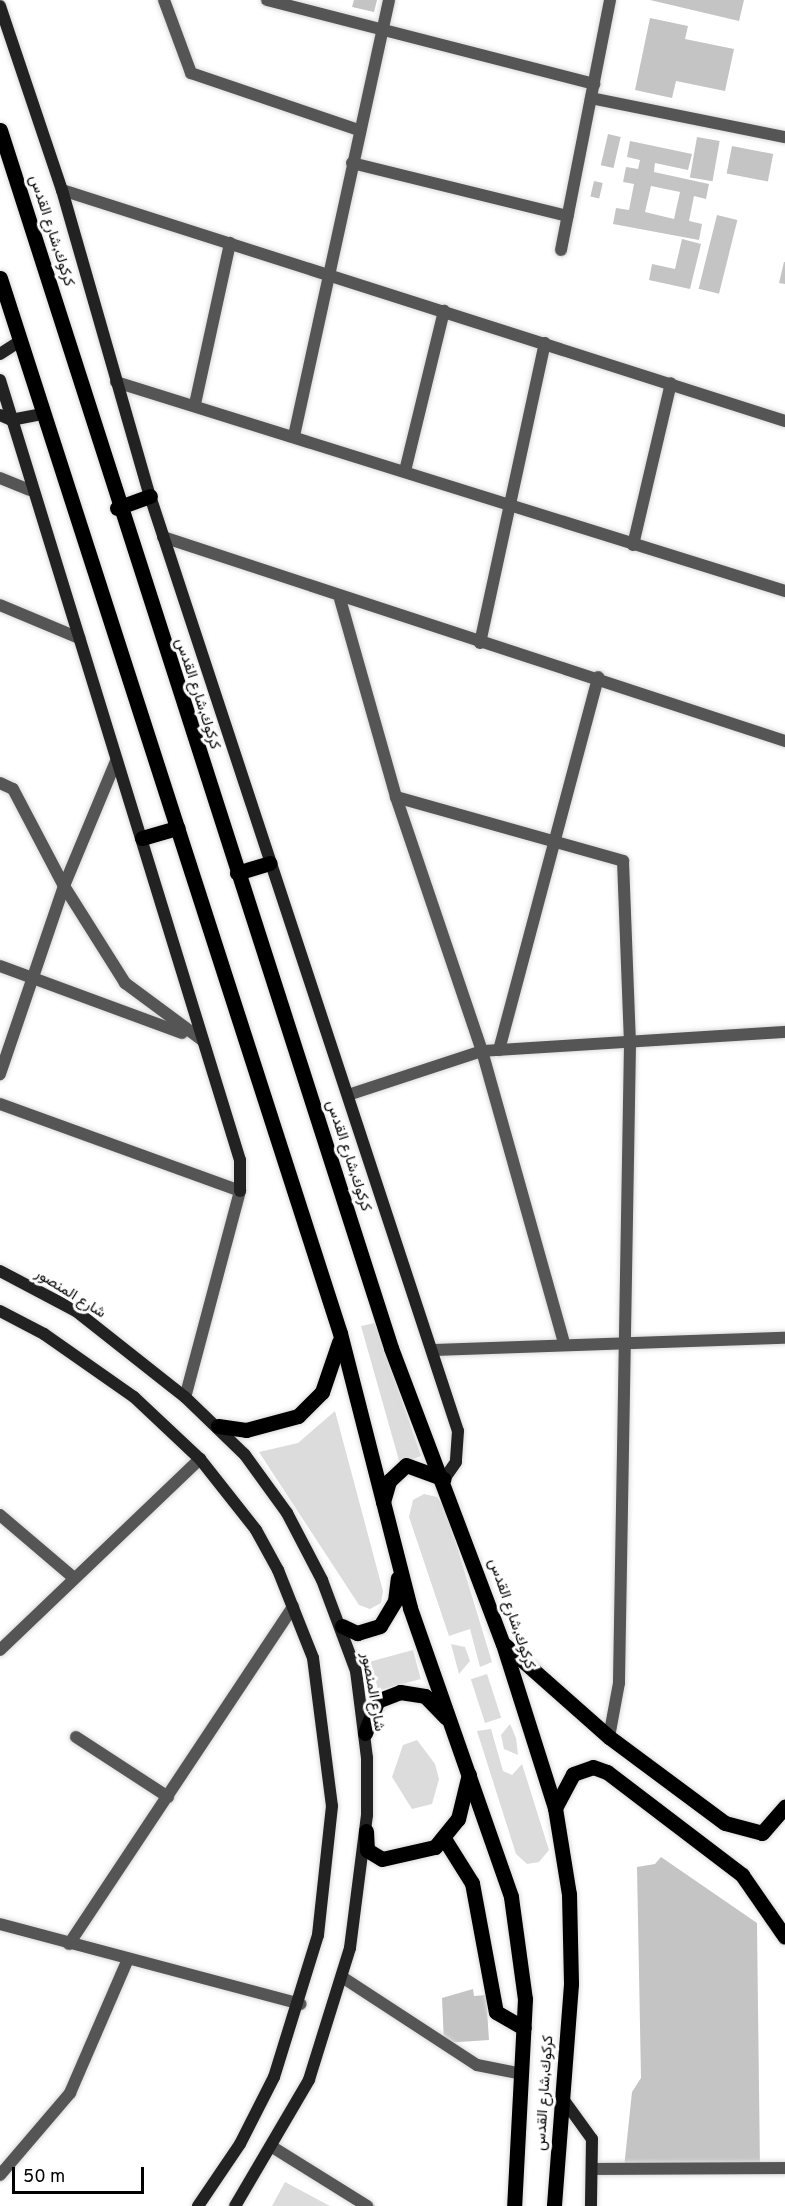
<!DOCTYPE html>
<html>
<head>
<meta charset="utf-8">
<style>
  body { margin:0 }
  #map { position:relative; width:785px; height:2206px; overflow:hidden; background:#fff; font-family:Overpass,Vazirmatn,sans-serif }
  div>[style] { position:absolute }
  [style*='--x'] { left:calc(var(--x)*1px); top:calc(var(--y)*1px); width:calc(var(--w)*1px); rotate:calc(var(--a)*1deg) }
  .green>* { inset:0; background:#dcdcdc; transform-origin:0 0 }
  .building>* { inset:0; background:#c4c4c4; transform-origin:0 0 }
  .roads { filter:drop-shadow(0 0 2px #dbdbdb) drop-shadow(0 0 2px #dbdbdb) }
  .street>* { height:12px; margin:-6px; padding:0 6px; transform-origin:6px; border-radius:6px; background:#555 }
  .secondary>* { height:12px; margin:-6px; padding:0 6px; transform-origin:6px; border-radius:6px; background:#222 }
  .primary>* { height:15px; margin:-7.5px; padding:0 7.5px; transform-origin:7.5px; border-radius:7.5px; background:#000 }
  span { translate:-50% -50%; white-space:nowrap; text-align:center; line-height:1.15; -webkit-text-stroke:6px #fff; paint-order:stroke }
  .street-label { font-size:15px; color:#000 }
  .scale { position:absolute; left:12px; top:2167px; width:132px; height:27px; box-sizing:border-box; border:3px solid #000; border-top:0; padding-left:8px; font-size:18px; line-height:21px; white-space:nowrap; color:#000; -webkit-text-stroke:4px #fff; paint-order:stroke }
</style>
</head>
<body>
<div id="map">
  <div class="green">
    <i style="clip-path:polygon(375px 1323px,421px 1456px,400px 1464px,361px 1326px)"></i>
    <i style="clip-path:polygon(335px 1411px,383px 1591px,381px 1603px,370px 1609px,359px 1605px,259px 1452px,298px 1443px)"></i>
    <i style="clip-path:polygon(424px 1494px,437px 1497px,446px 1511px,492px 1662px,480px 1667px,470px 1629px,449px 1636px,409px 1517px,413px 1500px)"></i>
    <i style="clip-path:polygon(451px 1644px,465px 1647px,470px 1661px,459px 1674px)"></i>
    <i style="left:413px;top:1650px;width:30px;height:44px;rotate:75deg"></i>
    <i style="left:487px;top:1674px;width:46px;height:17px;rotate:72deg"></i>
    <i style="clip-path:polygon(510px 1724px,516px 1738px,518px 1755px,504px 1749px,501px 1735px)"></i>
    <i style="clip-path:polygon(491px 1729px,503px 1771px,512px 1775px,522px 1764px,549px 1850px,539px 1862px,527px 1864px,516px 1854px,477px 1731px)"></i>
    <i style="clip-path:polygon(417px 1740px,435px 1764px,439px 1779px,432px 1804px,412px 1809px,392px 1777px,403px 1745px)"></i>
    <i style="clip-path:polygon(285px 2182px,330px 2206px,272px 2206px)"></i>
  </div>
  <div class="building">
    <i style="clip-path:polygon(354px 0,377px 0,374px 12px,352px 7px)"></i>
    <i style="clip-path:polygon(650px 0,744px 0,739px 21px)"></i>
    <i style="clip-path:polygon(650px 18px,688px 26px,685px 39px,734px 49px,725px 91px,676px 81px,672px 98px,635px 90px)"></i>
    <i style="left:608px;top:134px;width:13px;height:32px;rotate:13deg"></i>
    <i style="left:697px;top:137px;width:23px;height:41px;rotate:10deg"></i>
    <i style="clip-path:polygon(evenodd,630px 141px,692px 154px,688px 170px,655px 163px,654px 172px,709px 184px,706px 199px,694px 196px,689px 221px,702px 224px,699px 240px,613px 224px,616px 208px,629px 210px,634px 184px,623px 182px,626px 167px,638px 169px,640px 160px,627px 157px,630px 141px,651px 186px,680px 192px,674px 219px,645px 212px,651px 186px)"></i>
    <i style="left:732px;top:146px;width:42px;height:28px;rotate:11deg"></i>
    <i style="left:594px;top:181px;width:9px;height:16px;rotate:13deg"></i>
    <i style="left:717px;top:215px;width:21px;height:76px;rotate:14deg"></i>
    <i style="clip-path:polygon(682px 239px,701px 244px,690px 289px,649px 280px,652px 264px,675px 269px)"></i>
    <i style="clip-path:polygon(784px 262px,785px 262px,785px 284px,779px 283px)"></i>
    <i style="clip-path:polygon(661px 1857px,757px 1923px,760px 2168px,624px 2168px,632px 2092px,641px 2078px,637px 1867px,655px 1864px)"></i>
    <i style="clip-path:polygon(473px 1989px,474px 1996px,486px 1995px,489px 2040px,444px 2043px,442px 1998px)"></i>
  </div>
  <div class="roads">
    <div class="street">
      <i style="--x:164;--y:0;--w:78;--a:69.7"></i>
      <i style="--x:191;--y:73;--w:176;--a:18.8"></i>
      <i style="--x:267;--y:0;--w:338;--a:14.4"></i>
      <i style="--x:591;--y:98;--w:198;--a:11.4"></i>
      <i style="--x:352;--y:163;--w:222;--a:13.8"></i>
      <i style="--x:62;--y:190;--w:759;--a:17.72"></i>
      <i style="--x:561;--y:250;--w:255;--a:-78.9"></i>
      <i style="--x:116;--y:382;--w:701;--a:17.35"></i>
      <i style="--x:195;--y:404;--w:165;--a:-77.7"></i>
      <i style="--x:294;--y:436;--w:446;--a:-77.7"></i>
      <i style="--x:405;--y:471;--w:165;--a:-76.3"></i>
      <i style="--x:0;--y:478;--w:32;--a:22"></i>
      <i style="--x:163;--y:537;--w:655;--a:18.16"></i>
      <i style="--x:633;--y:545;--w:166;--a:-76.8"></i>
      <i style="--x:340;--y:599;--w:206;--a:74.2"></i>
      <i style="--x:396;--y:797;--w:268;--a:71.3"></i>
      <i style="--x:482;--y:1051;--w:302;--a:74.3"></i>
      <i style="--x:0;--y:605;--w:86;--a:22.7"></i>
      <i style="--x:480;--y:643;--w:307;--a:-77.8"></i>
      <i style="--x:116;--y:761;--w:135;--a:112.6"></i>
      <i style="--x:64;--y:886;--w:115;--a:57.8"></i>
      <i style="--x:125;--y:983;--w:96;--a:36.5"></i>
      <i style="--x:0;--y:783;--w:14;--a:25"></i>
      <i style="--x:13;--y:789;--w:110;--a:62.3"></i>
      <i style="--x:64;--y:886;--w:199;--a:108.8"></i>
      <i style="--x:396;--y:797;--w:236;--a:15.7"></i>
      <i style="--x:623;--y:861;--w:183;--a:87.8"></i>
      <i style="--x:630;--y:1044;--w:639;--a:90.99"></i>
      <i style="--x:619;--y:1683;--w:55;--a:100.5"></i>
      <i style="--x:0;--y:966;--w:194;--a:20.2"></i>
      <i style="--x:499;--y:1050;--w:386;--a:-75.1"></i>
      <i style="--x:348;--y:1095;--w:141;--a:-18.2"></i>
      <i style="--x:482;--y:1051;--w:304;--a:-3.6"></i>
      <i style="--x:0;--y:1104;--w:255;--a:19.9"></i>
      <i style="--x:240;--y:1191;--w:213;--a:104.9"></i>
      <i style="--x:433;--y:1350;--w:352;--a:-2"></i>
      <i style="--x:0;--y:1515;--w:97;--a:40.4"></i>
      <i style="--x:0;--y:1650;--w:277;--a:-43.7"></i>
      <i style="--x:76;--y:1737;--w:110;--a:33.1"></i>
      <i style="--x:0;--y:1924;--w:311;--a:14.9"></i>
      <i style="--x:69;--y:1944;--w:405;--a:-56.4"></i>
      <i style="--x:342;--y:1977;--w:161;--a:33.1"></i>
      <i style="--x:477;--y:2065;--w:47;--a:11.1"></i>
      <i style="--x:274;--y:2148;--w:110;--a:31.9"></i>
      <i style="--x:594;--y:2169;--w:191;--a:-0.3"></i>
      <i style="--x:0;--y:2175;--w:108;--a:-49.5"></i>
      <i style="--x:70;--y:2093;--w:144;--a:-66.6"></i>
    </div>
    <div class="secondary">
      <i style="--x:0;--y:6;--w:194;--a:71.4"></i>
      <i style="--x:62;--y:190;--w:318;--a:74"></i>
      <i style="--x:150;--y:496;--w:984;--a:71.77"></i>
      <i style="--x:458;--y:1431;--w:31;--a:94"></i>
      <i style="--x:456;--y:1462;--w:21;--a:125"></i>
      <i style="--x:0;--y:354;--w:24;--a:-33"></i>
      <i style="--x:0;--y:380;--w:816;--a:72.9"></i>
      <i style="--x:240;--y:1160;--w:31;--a:90"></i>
      <i style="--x:0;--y:415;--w:12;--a:24"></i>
      <i style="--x:11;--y:420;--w:31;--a:-11"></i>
      <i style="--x:0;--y:1271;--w:86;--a:27.8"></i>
      <i style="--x:76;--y:1311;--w:139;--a:38.3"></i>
      <i style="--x:185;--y:1397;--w:83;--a:44"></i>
      <i style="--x:245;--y:1455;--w:72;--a:54.1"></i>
      <i style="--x:287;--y:1513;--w:76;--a:62.4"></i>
      <i style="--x:322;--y:1580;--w:97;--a:69.5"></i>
      <i style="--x:356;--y:1671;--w:88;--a:82.8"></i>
      <i style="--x:367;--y:1758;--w:57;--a:90"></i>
      <i style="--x:367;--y:1815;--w:134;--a:97.3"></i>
      <i style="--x:350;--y:1948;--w:138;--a:107.3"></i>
      <i style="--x:309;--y:2080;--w:146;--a:120.4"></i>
      <i style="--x:0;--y:1311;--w:50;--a:27.6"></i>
      <i style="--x:44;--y:1334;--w:110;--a:35"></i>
      <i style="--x:134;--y:1397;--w:91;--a:43.2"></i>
      <i style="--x:200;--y:1459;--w:90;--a:51.7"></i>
      <i style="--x:256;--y:1530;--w:46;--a:61.2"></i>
      <i style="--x:278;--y:1570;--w:95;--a:68.3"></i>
      <i style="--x:313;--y:1658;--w:149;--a:82.7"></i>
      <i style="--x:332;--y:1806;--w:130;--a:96.2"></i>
      <i style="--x:318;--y:1935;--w:149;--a:107.2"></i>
      <i style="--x:274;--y:2077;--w:75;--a:116.9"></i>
      <i style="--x:240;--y:2144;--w:75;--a:124.1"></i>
      <i style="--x:563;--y:2099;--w:49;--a:54.1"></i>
      <i style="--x:592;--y:2139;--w:67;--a:90.9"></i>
    </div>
    <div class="primary">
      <i style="--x:0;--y:130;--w:1279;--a:72.2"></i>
      <i style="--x:391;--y:1348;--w:316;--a:69.3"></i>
      <i style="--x:503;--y:1644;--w:172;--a:72.4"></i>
      <i style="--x:555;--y:1808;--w:87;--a:80.8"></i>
      <i style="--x:569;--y:1894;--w:90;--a:88.7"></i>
      <i style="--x:571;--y:1984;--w:223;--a:94.4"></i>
      <i style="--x:0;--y:278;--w:1108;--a:72.14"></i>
      <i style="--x:340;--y:1333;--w:284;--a:75.7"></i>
      <i style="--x:410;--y:1608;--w:306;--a:70.7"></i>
      <i style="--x:511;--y:1897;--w:103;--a:82.2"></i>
      <i style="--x:525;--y:1999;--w:207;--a:93"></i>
      <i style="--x:117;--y:508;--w:35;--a:-20"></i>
      <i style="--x:142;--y:838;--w:37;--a:-16"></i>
      <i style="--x:237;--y:873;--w:34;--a:-17"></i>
      <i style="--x:218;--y:1426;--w:28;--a:8"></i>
      <i style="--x:246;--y:1430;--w:54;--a:-15.1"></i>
      <i style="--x:298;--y:1416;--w:34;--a:-45"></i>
      <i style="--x:322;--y:1392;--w:53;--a:-71.2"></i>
      <i style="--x:383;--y:1502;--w:22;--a:-74"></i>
      <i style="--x:389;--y:1481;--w:23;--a:-43"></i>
      <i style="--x:406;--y:1465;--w:40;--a:20.2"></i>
      <i style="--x:342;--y:1626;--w:17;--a:25"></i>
      <i style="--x:357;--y:1633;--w:24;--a:-17"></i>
      <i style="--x:380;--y:1626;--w:29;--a:-59"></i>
      <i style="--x:395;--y:1601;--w:23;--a:-83"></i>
      <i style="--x:505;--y:1645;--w:139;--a:41.5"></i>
      <i style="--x:609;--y:1737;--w:144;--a:36.6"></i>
      <i style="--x:725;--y:1823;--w:38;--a:15"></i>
      <i style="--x:762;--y:1833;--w:35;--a:-49"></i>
      <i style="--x:365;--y:1733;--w:34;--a:-69"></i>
      <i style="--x:377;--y:1701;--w:25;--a:-21"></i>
      <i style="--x:400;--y:1692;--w:25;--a:9"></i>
      <i style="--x:425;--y:1696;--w:30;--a:46"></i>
      <i style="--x:555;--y:1808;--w:38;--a:-62"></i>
      <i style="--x:573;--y:1774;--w:21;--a:-19"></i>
      <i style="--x:593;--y:1767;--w:15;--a:20"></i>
      <i style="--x:607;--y:1772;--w:170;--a:37.3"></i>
      <i style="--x:742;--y:1875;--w:75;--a:55.3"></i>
      <i style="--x:366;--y:1831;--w:19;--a:87"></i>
      <i style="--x:367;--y:1850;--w:17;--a:31"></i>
      <i style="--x:382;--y:1859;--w:54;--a:-12.8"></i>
      <i style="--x:435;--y:1847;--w:36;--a:-51"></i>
      <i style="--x:458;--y:1819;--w:46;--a:-76.3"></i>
      <i style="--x:445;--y:1840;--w:51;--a:57.9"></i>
      <i style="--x:472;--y:1883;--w:131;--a:79.5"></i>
      <i style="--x:496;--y:2012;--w:32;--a:30"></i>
    </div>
  </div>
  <div class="street-label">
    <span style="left:51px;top:231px;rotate:72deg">كركوك,شارع القدس</span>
    <span style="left:197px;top:694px;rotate:72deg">كركوك,شارع القدس</span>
    <span style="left:348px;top:1156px;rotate:72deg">كركوك,شارع القدس</span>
    <span style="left:70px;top:1294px;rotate:32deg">شارع المنصور</span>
    <span style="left:511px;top:1614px;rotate:71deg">كركوك,شارع القدس</span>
    <span style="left:372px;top:1692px;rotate:80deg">شارع المنصور</span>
    <span style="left:545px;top:2093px;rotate:-86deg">كركوك,شارع القدس</span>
  </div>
  <div class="scale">50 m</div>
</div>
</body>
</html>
